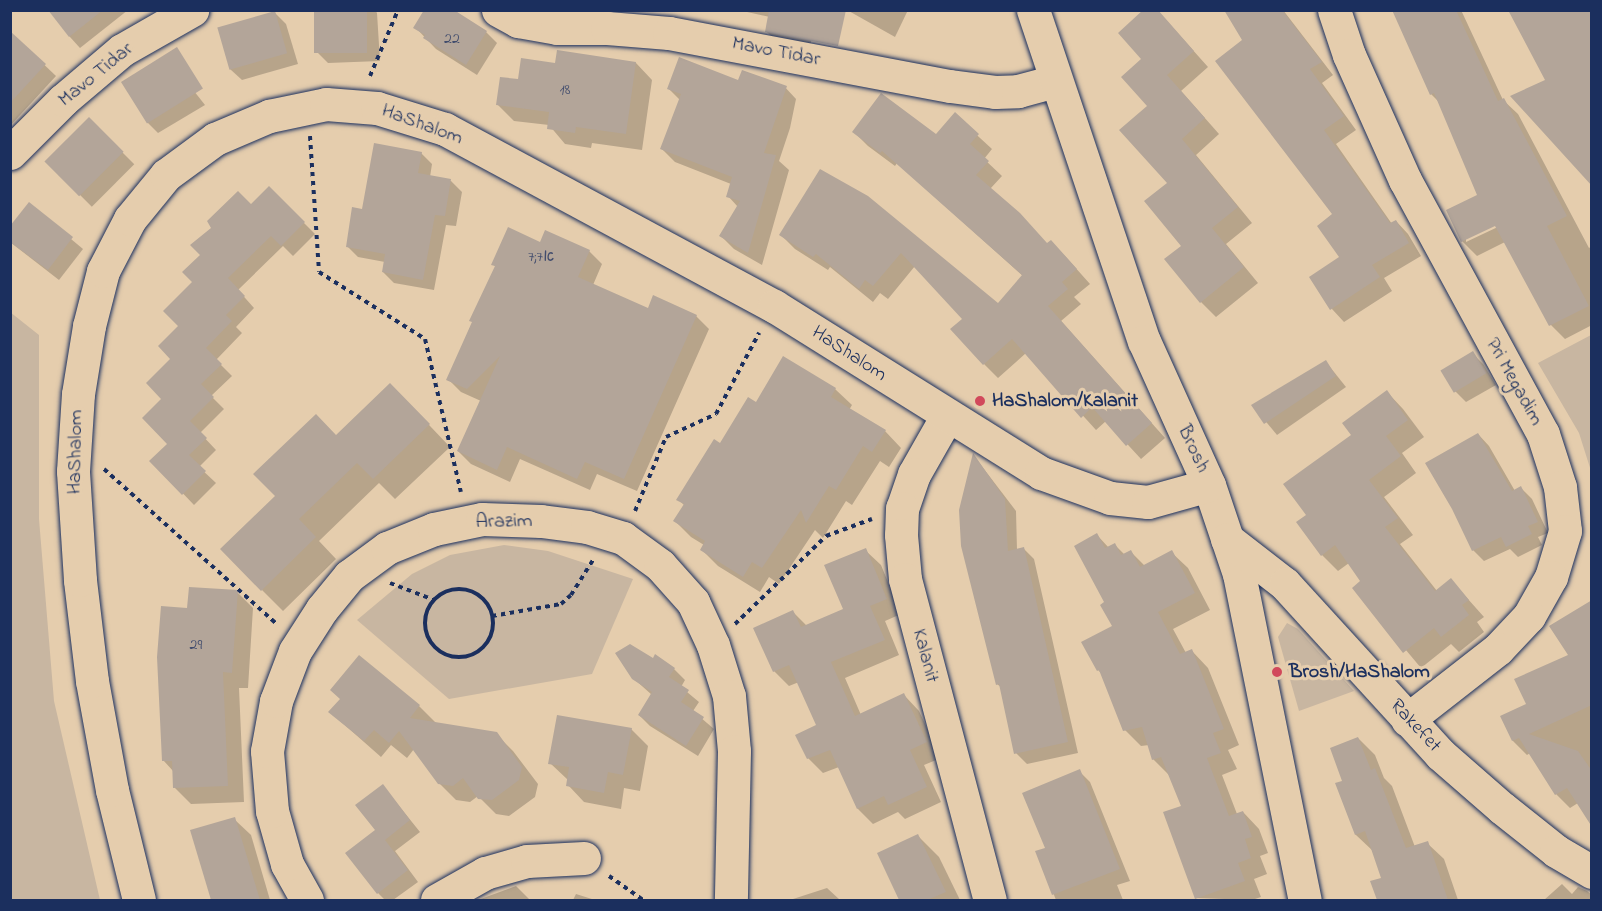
<!DOCTYPE html>
<html>
<head>
<meta charset="utf-8">
<style>
  body { margin:0 }
  #map { position:relative; width:1602px; height:911px; overflow:hidden; background:#e5cdad; font-family:"Indie Flower","Playpen Sans Hebrew",sans-serif }
  div>[style] { position:absolute }
  [style*='--x'] { left:calc(var(--x)*1px); top:calc(var(--y)*1px); width:calc(var(--w)*1px); rotate:calc(var(--a)*1deg) }
  .green>* { inset:0; background:#c8b6a1 }
  .shadow>* { inset:0; background:#0003; transform-origin:0 0 }
  .building>* { inset:0; background:#b3a599; transform-origin:0 0 }
  .path>* { height:4px; margin-top:-2px; transform-origin:0; background:repeating-linear-gradient(90deg,#1b2f5e 0 4.5px,transparent 0 9px) }
  .path>.ring { margin:-2px; padding:0; box-sizing:content-box; background:none; border:4px solid #1b2f5e; border-radius:50% }
  .roads { filter:drop-shadow(0 0 2px #1b2f5e) drop-shadow(0 0 2px #1b2f5e) }
  .minor>* { height:33px; margin:-16.5px; padding:0 16.5px; transform-origin:16.5px; border-radius:16.5px; background:#e5cdad }
  .dots>* { width:16px; height:16px; translate:-50% -50%; box-sizing:border-box; border:3px solid #e5cdad; border-radius:50% }
  span { translate:-50% -50%; white-space:nowrap; text-align:center; line-height:1.15; -webkit-text-stroke:6px #e5cdad; paint-order:stroke }
  .number-label { font-size:16px; color:#414c6d }
  .number-label span { -webkit-text-stroke-width:0 }
  .street-label { font-size:20px; color:#1b2f5e }
  .poi-label { font-size:20px; color:#1b2f5e; font-weight:700 }
  .left { translate:0 -50%; text-align:left }
  .frame { position:absolute; inset:0; border:12px solid #1b2f5e; pointer-events:none }
</style>
</head>
<body>
<div id="map">
  <div class="green">
    <i style="clip-path:polygon(10px 312px,39px 335px,39px 519px,54px 701px,100px 900px,11px 900px)"></i>
    <i style="clip-path:polygon(1591px 335px,1591px 471px,1579px 433px,1538px 363px)"></i>
    <i style="clip-path:polygon(504px 545px,548px 551px,633px 579px,592px 674px,449px 699px,357px 620px,412px 574px,450px 555px)"></i>
    <i style="clip-path:polygon(1287px 623px,1298px 629px,1354px 691px,1299px 711px,1278px 637px)"></i>
  </div>
  <div class="shadow">
    <i style="clip-path:polygon(53px 10px,128px 10px,80px 48px,70px 37px)"></i>
    <i style="clip-path:polygon(322px 10px,375px 10px,377px 13px,380px 61px,328px 63px,317px 52px)"></i>
    <i style="clip-path:polygon(738px 10px,817px 10px,809px 53px,783px 48px,767px 32px,770px 17px)"></i>
    <i style="clip-path:polygon(847px 10px,908px 10px,895px 37px)"></i>
    <i style="clip-path:polygon(1231px 10px,1283px 10px,1333px 75px,1322px 83px,1356px 130px,1336px 144px,1392px 224px,1396px 221px,1408px 234px,1421px 256px,1384px 278px,1392px 291px,1344px 322px,1332px 309px,1341px 258px,1334px 214px,1244px 40px)"></i>
    <i style="clip-path:polygon(evenodd,1393px 10px,1461px 10px,1503px 100px,1518px 114px,1589px 248px,1592px 246px,1592px 325px,1565px 339px,1551px 325px,1505px 242px,1477px 256px,1462px 241px,1448px 211px,1479px 196px,1440px 103px,1431px 94px,1393px 10px,1501px 222px,1502px 225px,1466px 242px,1466px 238px,1501px 222px)"></i>
    <i style="clip-path:polygon(275px 13px,286px 24px,298px 64px,242px 80px,230px 69px)"></i>
    <i style="clip-path:polygon(1166px 20px,1208px 67px,1181px 91px,1219px 134px,1196px 155px,1252px 223px,1226px 244px,1258px 283px,1216px 317px,1201px 302px,1183px 246px,1149px 106px,1143px 59px)"></i>
    <i style="clip-path:polygon(415px 27px,486px 32px,497px 43px,477px 75px,436px 49px)"></i>
    <i style="clip-path:polygon(13px 35px,56px 76px,10px 126px,10px 37px)"></i>
    <i style="clip-path:polygon(636px 63px,652px 80px,642px 150px,592px 143px,591px 148px,565px 144px,549px 125px,514px 121px,497px 104px,519px 81px,557px 65px)"></i>
    <i style="clip-path:polygon(175px 67px,205px 105px,158px 133px,147px 122px,122px 82px)"></i>
    <i style="clip-path:polygon(739px 82px,783px 85px,796px 99px,790px 128px,779px 161px,789px 170px,762px 265px,734px 249px,721px 236px,738px 207px,728px 196px,731px 184px,675px 162px,662px 149px,680px 100px,669px 89px)"></i>
    <i style="clip-path:polygon(955px 115px,992px 149px,984px 159px,1002px 176px,990px 189px,1048px 245px,1065px 256px,1090px 284px,1074px 297px,1081px 304px,1061px 321px,1165px 438px,1141px 459px,1106px 421px,1096px 430px,1026px 353px,998px 378px,984px 364px,964px 319px,915px 266px,888px 299px,880px 293px,873px 302px,830px 267px,828px 270px,795px 249px,781px 235px,821px 171px,998px 305px,1023px 276px,897px 163px,895px 166px,868px 146px,854px 132px,936px 136px)"></i>
    <i style="left:89px;top:119px;width:64px;height:60px;rotate:45deg"></i>
    <i style="clip-path:polygon(421px 153px,432px 164px,430px 177px,451px 181px,462px 192px,456px 226px,446px 225px,434px 290px,394px 283px,383px 272px,385px 262px,358px 257px,347px 246px)"></i>
    <i style="clip-path:polygon(269px 188px,315px 234px,293px 256px,283px 246px,238px 290px,254px 308px,236px 327px,242px 333px,216px 360px,232px 376px,211px 396px,224px 409px,200px 433px,216px 450px,199px 467px,216px 483px,194px 505px,152px 461px,169px 444px,163px 399px,173px 359px,194px 282px,251px 206px)"></i>
    <i style="clip-path:polygon(29px 204px,83px 249px,59px 280px,10px 242px)"></i>
    <i style="clip-path:polygon(540px 244px,589px 251px,602px 264px,593px 285px,649px 310px,696px 316px,709px 329px,637px 491px,597px 474px,590px 490px,520px 459px,510px 482px,471px 464px,458px 451px,481px 401px,461px 392px,448px 379px,496px 267px,493px 264px)"></i>
    <i style="clip-path:polygon(1472px 353px,1483px 364px,1496px 385px,1466px 402px,1455px 391px)"></i>
    <i style="clip-path:polygon(1326px 362px,1346px 387px,1277px 435px,1253px 406px)"></i>
    <i style="clip-path:polygon(835px 389px,852px 405px,849px 410px,885px 431px,901px 448px,889px 467px,880px 461px,852px 505px,846px 501px,823px 538px,815px 530px,779px 584px,769px 577px,760px 592px,718px 566px,702px 550px,704px 545px,691px 537px,675px 521px,685px 506px,678px 499px,756px 404px)"></i>
    <i style="clip-path:polygon(1387px 392px,1403px 409px,1424px 437px,1402px 453px,1416px 473px,1384px 497px,1413px 535px,1400px 544px,1437px 591px,1451px 580px,1484px 617px,1477px 622px,1484px 632px,1459px 652px,1451px 644px,1421px 668px,1354px 588px,1362px 581px,1349px 563px,1338px 571px,1322px 555px,1308px 515px,1353px 435px)"></i>
    <i style="clip-path:polygon(411px 406px,450px 447px,395px 499px,379px 483px,319px 541px,336px 559px,283px 611px,262px 590px,277px 496px,337px 436px)"></i>
    <i style="clip-path:polygon(1478px 434px,1489px 446px,1515px 491px,1521px 488px,1532px 499px,1548px 533px,1538px 537px,1542px 545px,1518px 557px,1510px 549px,1484px 561px,1473px 550px)"></i>
    <i style="clip-path:polygon(974px 456px,1016px 511px,1017px 550px,1023px 548px,1034px 559px,1078px 753px,1027px 764px,1016px 753px,1002px 688px,997px 684px)"></i>
    <i style="clip-path:polygon(1097px 535px,1109px 548px,1115px 545px,1125px 555px,1131px 552px,1145px 566px,1171px 552px,1188px 568px,1210px 610px,1173px 629px,1186px 653px,1192px 651px,1208px 668px,1239px 745px,1228px 750px,1237px 769px,1222px 775px,1237px 814px,1243px 812px,1259px 829px,1268px 853px,1260px 856px,1267px 874px,1254px 879px,1261px 897px,1252px 900px,1197px 898px,1165px 813px,1183px 806px,1170px 776px,1153px 759px,1149px 745px,1141px 746px,1125px 730px,1103px 675px,1098px 670px,1114px 627px,1106px 603px)"></i>
    <i style="clip-path:polygon(865px 550px,881px 565px,901px 614px,885px 621px,899px 655px,845px 678px,861px 715px,904px 695px,919px 711px,941px 758px,924px 765px,941px 802px,905px 819px,898px 812px,873px 824px,858px 809px,839px 767px,823px 773px,808px 758px,818px 726px,799px 682px,789px 686px,774px 671px,793px 612px,807px 626px,845px 610px)"></i>
    <i style="clip-path:polygon(237px 592px,253px 608px,248px 688px,239px 688px,244px 802px,191px 804px,175px 788px,174px 772px,163px 760px,189px 609px)"></i>
    <i style="clip-path:polygon(1592px 607px,1592px 817px,1578px 803px,1570px 808px,1556px 794px,1530px 753px,1527px 755px,1513px 741px,1502px 716px,1528px 705px,1570px 655px)"></i>
    <i style="clip-path:polygon(653px 660px,674px 669px,685px 680px,681px 687px,699px 702px,693px 711px,714px 729px,698px 756px,650px 726px,639px 715px,652px 695px,633px 678px)"></i>
    <i style="clip-path:polygon(419px 706px,436px 723px,496px 734px,513px 751px,538px 784px,535px 797px,509px 816px,496px 814px,478px 796px,470px 802px,456px 800px,439px 783px,414px 749px,407px 758px,391px 745px,381px 757px,330px 712px)"></i>
    <i style="clip-path:polygon(631px 729px,648px 746px,640px 791px,624px 788px,621px 809px,584px 802px,568px 785px,568px 780px,550px 763px)"></i>
    <i style="clip-path:polygon(1358px 738px,1375px 755px,1384px 778px,1392px 786px,1415px 847px,1427px 843px,1444px 859px,1458px 900px,1378px 900px,1372px 882px,1383px 879px,1374px 852px,1356px 835px,1337px 784px,1344px 782px)"></i>
    <i style="clip-path:polygon(1079px 771px,1090px 782px,1130px 881px,1117px 885px,1123px 900px,1056px 900px,1037px 852px,1046px 849px)"></i>
    <i style="clip-path:polygon(383px 786px,420px 832px,395px 851px,418px 882px,393px 900px,385px 900px,378px 893px,377px 830px)"></i>
    <i style="clip-path:polygon(234px 819px,251px 835px,270px 900px,213px 900px,192px 831px)"></i>
    <i style="clip-path:polygon(918px 836px,939px 857px,960px 900px,901px 900px,879px 853px)"></i>
    <i style="clip-path:polygon(1562px 884px,1572px 894px,1578px 887px,1587px 891px,1592px 895px,1592px 900px,1544px 900px)"></i>
    <i style="clip-path:polygon(516px 886px,530px 900px,478px 900px)"></i>
    <i style="clip-path:polygon(827px 888px,840px 900px,793px 900px,793px 899px)"></i>
    <i style="clip-path:polygon(576px 894px,595px 900px,573px 900px)"></i>
  </div>
  <div class="building">
    <i style="clip-path:polygon(48px 10px,103px 10px,69px 37px)"></i>
    <i style="left:314px;top:10px;width:53px;height:43px"></i>
    <i style="clip-path:polygon(424px 10px,454px 10px,487px 31px,466px 65px,423px 38px,425px 35px,413px 28px)"></i>
    <i style="clip-path:polygon(769px 10px,846px 10px,838px 46px,765px 32px)"></i>
    <i style="clip-path:polygon(1143px 10px,1158px 10px,1194px 51px,1167px 75px,1205px 118px,1182px 139px,1238px 207px,1212px 228px,1244px 267px,1200px 303px,1164px 259px,1181px 246px,1144px 201px,1167px 183px,1119px 130px,1147px 106px,1121px 77px,1141px 59px,1118px 33px)"></i>
    <i style="clip-path:polygon(1224px 10px,1282px 10px,1322px 62px,1310px 69px,1344px 116px,1324px 130px,1390px 223px,1396px 220px,1409px 243px,1372px 265px,1380px 277px,1330px 310px,1309px 277px,1339px 257px,1317px 226px,1332px 214px,1215px 61px,1242px 40px)"></i>
    <i style="clip-path:polygon(1392px 10px,1456px 10px,1498px 101px,1504px 98px,1567px 216px,1547px 226px,1589px 306px,1549px 326px,1495px 226px,1461px 242px,1446px 210px,1477px 195px,1434px 93px,1430px 95px)"></i>
    <i style="clip-path:polygon(1508px 10px,1592px 10px,1592px 186px,1510px 96px,1545px 80px)"></i>
    <i style="left:275px;top:11px;width:44px;height:60px;rotate:74deg"></i>
    <i style="clip-path:polygon(10px 31px,46px 64px,10px 103px)"></i>
    <i style="left:177px;top:47px;width:49px;height:66px;rotate:58deg"></i>
    <i style="clip-path:polygon(557px 50px,636px 62px,626px 134px,576px 127px,575px 133px,547px 129px,549px 112px,496px 105px,500px 77px,518px 79px,521px 58px,555px 63px)"></i>
    <i style="clip-path:polygon(679px 57px,738px 80px,742px 70px,787px 86px,764px 153px,776px 155px,748px 253px,719px 236px,740px 201px,726px 197px,732px 177px,660px 149px,681px 94px,667px 89px)"></i>
    <i style="clip-path:polygon(881px 93px,936px 134px,955px 112px,979px 134px,970px 144px,989px 161px,976px 175px,1020px 213px,1047px 243px,1051px 240px,1077px 269px,1062px 282px,1068px 289px,1048px 306px,1152px 423px,1126px 446px,1092px 407px,1081px 418px,1012px 339px,983px 365px,950px 329px,962px 319px,901px 253px,873px 286px,865px 280px,859px 289px,816px 254px,813px 257px,779px 235px,820px 169px,868px 196px,998px 303px,1022px 275px,882px 151px,880px 153px,852px 132px)"></i>
    <i style="left:89px;top:117px;width:49px;height:63px;rotate:45deg"></i>
    <i style="clip-path:polygon(374px 143px,422px 152px,418px 173px,451px 179px,445px 216px,435px 215px,423px 280px,382px 272px,385px 254px,346px 247px,352px 207px,362px 209px)"></i>
    <i style="clip-path:polygon(269px 186px,305px 222px,281px 246px,271px 236px,228px 278px,245px 296px,226px 315px,232px 321px,206px 348px,222px 364px,201px 384px,214px 397px,190px 421px,207px 438px,189px 455px,206px 471px,182px 495px,149px 461px,167px 444px,142px 418px,161px 399px,146px 383px,170px 359px,158px 346px,178px 326px,163px 311px,192px 282px,182px 272px,200px 255px,190px 245px,211px 228px,207px 221px,238px 191px,251px 204px)"></i>
    <i style="clip-path:polygon(29px 202px,73px 237px,48px 270px,10px 242px,10px 226px)"></i>
    <i style="clip-path:polygon(508px 227px,540px 242px,545px 230px,590px 250px,578px 277px,648px 308px,653px 295px,697px 315px,624px 479px,585px 462px,577px 479px,507px 447px,497px 470px,457px 451px,500px 356px,467px 389px,446px 380px,472px 322px,469px 321px,495px 266px,491px 265px)"></i>
    <i style="left:1473px;top:351px;width:26px;height:38px;rotate:59deg"></i>
    <i style="clip-path:polygon(783px 356px,836px 388px,831px 397px,886px 430px,872px 452px,863px 446px,836px 490px,829px 486px,806px 523px,801px 510px,762px 568px,752px 562px,743px 577px,700px 550px,705px 541px,673px 521px,684px 504px,676px 500px,714px 439px,720px 443px,748px 397px,756px 402px)"></i>
    <i style="clip-path:polygon(1326px 360px,1336px 376px,1264px 424px,1251px 405px)"></i>
    <i style="clip-path:polygon(390px 383px,430px 424px,373px 479px,357px 463px,299px 519px,316px 537px,261px 591px,220px 549px,275px 496px,253px 474px,316px 414px,336px 435px)"></i>
    <i style="clip-path:polygon(1387px 390px,1408px 420px,1386px 436px,1401px 456px,1369px 480px,1398px 518px,1385px 527px,1435px 591px,1451px 578px,1469px 600px,1462px 605px,1469px 615px,1441px 637px,1434px 628px,1403px 653px,1352px 588px,1360px 581px,1335px 545px,1321px 556px,1296px 522px,1306px 515px,1283px 484px,1351px 435px,1342px 423px)"></i>
    <i style="clip-path:polygon(1478px 433px,1512px 491px,1521px 486px,1538px 522px,1528px 526px,1532px 534px,1506px 547px,1501px 537px,1472px 551px,1452px 509px,1425px 463px)"></i>
    <i style="clip-path:polygon(973px 453px,1005px 499px,1008px 551px,1024px 547px,1068px 742px,1014px 754px,999px 684px,996px 685px,961px 546px,959px 510px)"></i>
    <i style="clip-path:polygon(1097px 533px,1105px 548px,1115px 543px,1121px 555px,1131px 550px,1140px 567px,1172px 550px,1195px 593px,1158px 612px,1180px 654px,1192px 649px,1224px 729px,1213px 733px,1221px 753px,1207px 758px,1229px 816px,1243px 811px,1252px 837px,1245px 839px,1251px 858px,1238px 863px,1245px 881px,1195px 899px,1163px 812px,1181px 806px,1161px 757px,1152px 760px,1142px 727px,1123px 731px,1099px 670px,1097px 671px,1081px 642px,1112px 626px,1100px 605px,1104px 602px,1074px 546px)"></i>
    <i style="clip-path:polygon(866px 548px,887px 599px,870px 606px,885px 640px,831px 662px,855px 716px,904px 693px,927px 742px,910px 750px,927px 787px,888px 805px,884px 796px,857px 809px,830px 750px,807px 759px,795px 735px,816px 725px,789px 665px,773px 672px,753px 628px,793px 610px,801px 627px,843px 609px,824px 565px)"></i>
    <i style="clip-path:polygon(189px 587px,238px 590px,232px 673px,223px 672px,228px 786px,173px 788px,172px 761px,162px 761px,157px 657px,161px 606px,187px 608px)"></i>
    <i style="clip-path:polygon(1592px 600px,1592px 705px,1529px 734px,1578px 751px,1592px 771px,1592px 827px,1567px 788px,1555px 795px,1519px 738px,1512px 741px,1500px 716px,1526px 704px,1514px 679px,1568px 655px,1549px 626px)"></i>
    <i style="clip-path:polygon(630px 644px,653px 658px,655px 654px,675px 668px,669px 677px,689px 690px,681px 702px,704px 717px,686px 746px,638px 715px,652px 692px,632px 679px,615px 653px)"></i>
    <i style="clip-path:polygon(359px 655px,420px 705px,410px 718px,497px 732px,522px 767px,519px 780px,492px 800px,478px 799px,463px 778px,453px 786px,438px 784px,399px 731px,389px 743px,374px 730px,364px 741px,328px 712px,340px 699px,330px 690px)"></i>
    <i style="clip-path:polygon(557px 715px,632px 728px,623px 775px,608px 772px,604px 793px,566px 786px,569px 767px,548px 764px)"></i>
    <i style="clip-path:polygon(1358px 737px,1371px 770px,1375px 768px,1406px 848px,1428px 841px,1448px 900px,1377px 900px,1370px 881px,1381px 878px,1365px 831px,1355px 835px,1335px 783px,1342px 781px,1330px 748px)"></i>
    <i style="clip-path:polygon(1080px 769px,1120px 869px,1052px 895px,1035px 851px,1045px 848px,1022px 793px)"></i>
    <i style="clip-path:polygon(383px 784px,410px 820px,385px 840px,408px 870px,377px 894px,345px 853px,375px 830px,355px 805px)"></i>
    <i style="clip-path:polygon(235px 817px,260px 900px,211px 900px,190px 830px)"></i>
    <i style="clip-path:polygon(918px 834px,946px 892px,927px 900px,899px 900px,877px 853px)"></i>
  </div>
  <div class="path">
    <i style="--x:370;--y:76;--w:72;--a:-67"></i>
    <i style="--x:310;--y:136;--w:136;--a:86.2"></i>
    <i style="--x:319;--y:272;--w:125;--a:32.3"></i>
    <i style="--x:425;--y:339;--w:157;--a:76.8"></i>
    <i style="--x:104;--y:469;--w:232;--a:41.9"></i>
    <i style="--x:635;--y:511;--w:80;--a:-67.3"></i>
    <i style="--x:666;--y:437;--w:55;--a:-24.7"></i>
    <i style="--x:716;--y:414;--w:92;--a:-62"></i>
    <i style="--x:390;--y:583;--w:47;--a:21.1"></i>
    <i class="ring" style="left:425px;top:589px;width:64px;height:64px"></i>
    <i style="--x:492;--y:616;--w:70;--a:-9.9"></i>
    <i style="--x:561;--y:604;--w:13;--a:-42"></i>
    <i style="--x:571;--y:595;--w:41;--a:-57.8"></i>
    <i style="--x:735;--y:624;--w:127;--a:-44"></i>
    <i style="--x:826;--y:536;--w:49;--a:-20.3"></i>
    <i style="--x:609;--y:876;--w:42;--a:35.2"></i>
  </div>
  <div class="roads">
    <div class="minor">
      <i style="--x:498;--y:10;--w:23;--a:29"></i>
      <i style="--x:518;--y:21;--w:40;--a:10"></i>
      <i style="--x:557;--y:28;--w:50;--a:0"></i>
      <i style="--x:607;--y:28;--w:62;--a:4.6"></i>
      <i style="--x:669;--y:33;--w:286;--a:10.7"></i>
      <i style="--x:950;--y:86;--w:45;--a:7.6"></i>
      <i style="--x:995;--y:92;--w:23;--a:-2"></i>
      <i style="--x:1018;--y:91;--w:38;--a:-15"></i>
      <i style="--x:1033;--y:10;--w:349;--a:71.5"></i>
      <i style="--x:1144;--y:341;--w:158;--a:65.7"></i>
      <i style="--x:1209;--y:485;--w:94;--a:71.4"></i>
      <i style="--x:1239;--y:574;--w:333;--a:78.6"></i>
      <i style="--x:1334;--y:10;--w:47;--a:71.6"></i>
      <i style="--x:1349;--y:55;--w:137;--a:65.9"></i>
      <i style="--x:1405;--y:180;--w:289;--a:61.5"></i>
      <i style="--x:1543;--y:434;--w:56;--a:72.2"></i>
      <i style="--x:1560;--y:487;--w:44;--a:83.5"></i>
      <i style="--x:1565;--y:531;--w:48;--a:106.9"></i>
      <i style="--x:1551;--y:577;--w:45;--a:119.4"></i>
      <i style="--x:1529;--y:616;--w:45;--a:133.2"></i>
      <i style="--x:1498;--y:649;--w:115;--a:142"></i>
      <i style="--x:10;--y:153;--w:75;--a:-45"></i>
      <i style="--x:63;--y:100;--w:77;--a:-40.3"></i>
      <i style="--x:122;--y:50;--w:81;--a:-29.7"></i>
      <i style="--x:947;--y:416;--w:67;--a:119.6"></i>
      <i style="--x:914;--y:474;--w:36;--a:109"></i>
      <i style="--x:902;--y:508;--w:27;--a:92"></i>
      <i style="--x:901;--y:535;--w:44;--a:84.8"></i>
      <i style="--x:905;--y:579;--w:332;--a:75.2"></i>
      <i style="--x:1227;--y:539;--w:73;--a:37.8"></i>
      <i style="--x:1285;--y:584;--w:230;--a:47.6"></i>
      <i style="--x:1440;--y:754;--w:82;--a:41.1"></i>
      <i style="--x:1502;--y:808;--w:69;--a:38.5"></i>
      <i style="--x:1556;--y:851;--w:42;--a:30.3"></i>
      <i style="--x:139;--y:900;--w:113;--a:-103.8"></i>
      <i style="--x:112;--y:790;--w:111;--a:-100.4"></i>
      <i style="--x:92;--y:681;--w:102;--a:-96.8"></i>
      <i style="--x:80;--y:580;--w:109;--a:-93.7"></i>
      <i style="--x:73;--y:471;--w:77;--a:-86.3"></i>
      <i style="--x:78;--y:394;--w:69;--a:-80.8"></i>
      <i style="--x:89;--y:326;--w:57;--a:-75.7"></i>
      <i style="--x:103;--y:271;--w:59;--a:-62.6"></i>
      <i style="--x:130;--y:219;--w:57;--a:-50.7"></i>
      <i style="--x:166;--y:175;--w:61;--a:-36.3"></i>
      <i style="--x:215;--y:139;--w:59;--a:-23.1"></i>
      <i style="--x:269;--y:116;--w:58;--a:-11.9"></i>
      <i style="--x:326;--y:104;--w:51;--a:4.5"></i>
      <i style="--x:377;--y:108;--w:71;--a:17.2"></i>
      <i style="--x:445;--y:129;--w:374;--a:28.3"></i>
      <i style="--x:774;--y:306;--w:315;--a:32"></i>
      <i style="--x:1041;--y:473;--w:73;--a:19.9"></i>
      <i style="--x:1110;--y:498;--w:38;--a:6"></i>
      <i style="--x:1148;--y:502;--w:63;--a:-15.6"></i>
      <i style="--x:307;--y:900;--w:41;--a:-119.1"></i>
      <i style="--x:287;--y:864;--w:55;--a:-105.8"></i>
      <i style="--x:272;--y:811;--w:60;--a:-94.8"></i>
      <i style="--x:267;--y:751;--w:51;--a:-79.8"></i>
      <i style="--x:276;--y:701;--w:53;--a:-69.2"></i>
      <i style="--x:295;--y:651;--w:50;--a:-57.3"></i>
      <i style="--x:322;--y:609;--w:43;--a:-50.7"></i>
      <i style="--x:349;--y:576;--w:47;--a:-36.4"></i>
      <i style="--x:387;--y:548;--w:51;--a:-22"></i>
      <i style="--x:434;--y:529;--w:49;--a:-11.8"></i>
      <i style="--x:482;--y:519;--w:59;--a:1.9"></i>
      <i style="--x:541;--y:521;--w:46;--a:7.4"></i>
      <i style="--x:587;--y:527;--w:38;--a:17"></i>
      <i style="--x:623;--y:538;--w:46;--a:36.1"></i>
      <i style="--x:660;--y:565;--w:50;--a:48.3"></i>
      <i style="--x:693;--y:602;--w:47;--a:65.1"></i>
      <i style="--x:713;--y:645;--w:53;--a:72.6"></i>
      <i style="--x:729;--y:696;--w:55;--a:84.8"></i>
      <i style="--x:734;--y:751;--w:149;--a:91.2"></i>
      <i style="--x:437;--y:900;--w:55;--a:-29.4"></i>
      <i style="--x:485;--y:873;--w:44;--a:-15.9"></i>
      <i style="--x:527;--y:861;--w:57;--a:-3"></i>
    </div>
  </div>
  <div class="dots">
    <i style="left:980px;top:401px;background:#d1495b"></i>
    <i style="left:1277px;top:672px;background:#d1495b"></i>
  </div>
  <div class="number-label">
    <span style="left:452px;top:39px">22</span>
    <span style="left:565px;top:90px">18</span>
    <span style="left:541px;top:257px">7;7א</span>
    <span style="left:196px;top:645px">29</span>
  </div>
  <div class="street-label">
    <span style="left:776px;top:52px;rotate:11deg">Mavo Tidar</span>
    <span style="left:96px;top:75px;rotate:-39deg">Mavo Tidar</span>
    <span style="left:422px;top:125px;rotate:20deg">HaShalom</span>
    <span style="left:849px;top:354px;rotate:33deg">HaShalom</span>
    <span style="left:1514px;top:382px;rotate:61deg">Pri Megadim</span>
    <span style="left:1193px;top:449px;rotate:65deg">Brosh</span>
    <span style="left:76px;top:452px;rotate:-89deg">HaShalom</span>
    <span style="left:504px;top:522px;rotate:-1deg">Arazim</span>
    <span style="left:925px;top:656px;rotate:75deg">Kalanit</span>
    <span style="left:1415px;top:726px;rotate:47deg">Rakefet</span>
  </div>
  <div class="poi-label">
    <span class="left" style="left:992px;top:401px">HaShalom/Kalanit</span>
    <span class="left" style="left:1289px;top:672px">Brosh/HaShalom</span>
  </div>
  <div class="frame"></div>
</div>
</body>
</html>
